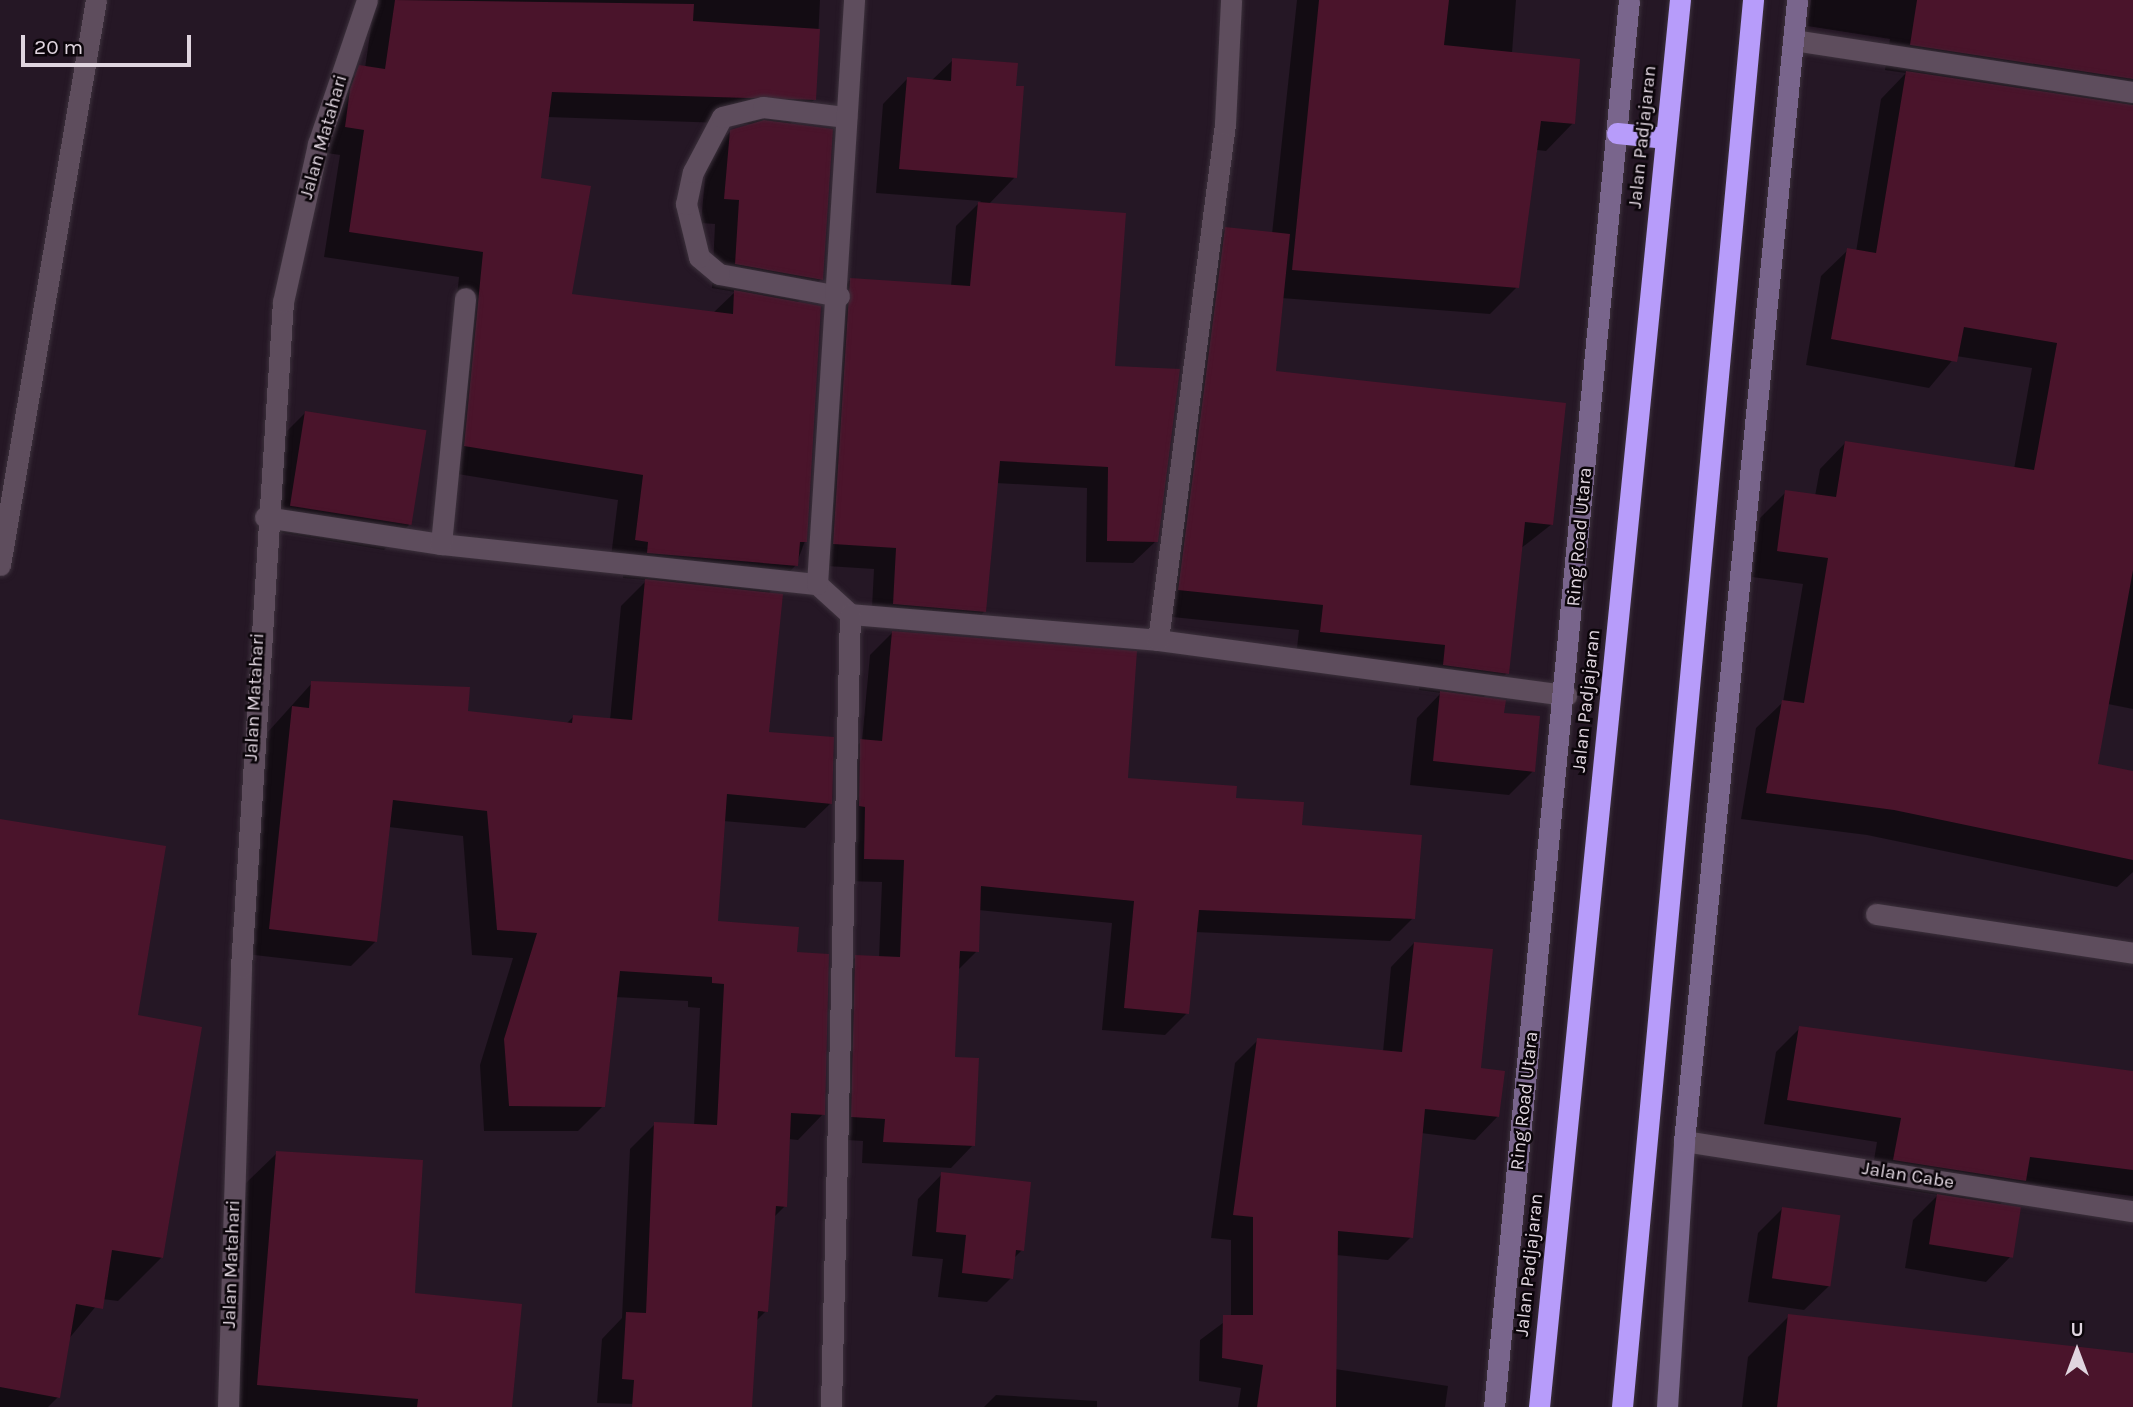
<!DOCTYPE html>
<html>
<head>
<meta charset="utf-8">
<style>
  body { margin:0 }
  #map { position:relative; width:2133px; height:1407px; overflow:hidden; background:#251725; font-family:Karla,sans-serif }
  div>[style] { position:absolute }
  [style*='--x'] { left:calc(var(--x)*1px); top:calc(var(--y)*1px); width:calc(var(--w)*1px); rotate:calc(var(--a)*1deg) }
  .shadow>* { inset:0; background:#0007 }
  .building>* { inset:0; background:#4a142b; transform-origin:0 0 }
  .roads { filter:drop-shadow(0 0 2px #3c313c) drop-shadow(0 0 2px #3c313c) }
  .lane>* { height:21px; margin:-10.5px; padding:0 10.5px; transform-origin:10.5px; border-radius:10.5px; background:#5e4d5d }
  .street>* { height:21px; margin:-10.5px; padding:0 10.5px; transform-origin:10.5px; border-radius:10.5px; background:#5e4d5d }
  .secondary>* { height:21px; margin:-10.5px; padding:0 10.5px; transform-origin:10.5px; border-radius:10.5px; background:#79658c }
  .highway>* { height:21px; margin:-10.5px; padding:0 10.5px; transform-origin:10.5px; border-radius:10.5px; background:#b79cfa }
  span { translate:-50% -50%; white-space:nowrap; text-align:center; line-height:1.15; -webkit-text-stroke:5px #0b050a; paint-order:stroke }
  .street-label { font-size:19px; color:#e0d5df }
  .north { position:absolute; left:2042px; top:1316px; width:70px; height:70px; -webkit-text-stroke:5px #0b050a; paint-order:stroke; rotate:0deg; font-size:19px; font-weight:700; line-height:28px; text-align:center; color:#e0d5df }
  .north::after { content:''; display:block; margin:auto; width:24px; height:32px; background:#e0d5df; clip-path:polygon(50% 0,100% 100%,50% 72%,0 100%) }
  .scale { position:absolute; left:21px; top:35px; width:170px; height:32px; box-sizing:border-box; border:4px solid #e0d5df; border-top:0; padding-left:9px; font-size:21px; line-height:24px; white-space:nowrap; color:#e0d5df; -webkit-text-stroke:5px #0b050a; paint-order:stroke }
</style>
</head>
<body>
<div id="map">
  <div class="shadow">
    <i style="clip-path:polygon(evenodd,375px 0,820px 0,815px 99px,789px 125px,821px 279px,797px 303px,805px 541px,796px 565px,768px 594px,768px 733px,831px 803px,805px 828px,723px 821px,716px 923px,795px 954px,823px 1114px,798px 1140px,788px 1139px,785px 1206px,773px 1218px,766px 1311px,756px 1321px,750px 1407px,597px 1403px,602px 1339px,622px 1318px,630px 1149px,655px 1124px,694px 1126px,700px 1008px,688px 1007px,688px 1001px,615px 997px,603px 1106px,578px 1131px,484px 1131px,480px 1065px,513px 958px,472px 955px,463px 836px,389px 827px,376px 941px,351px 966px,244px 954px,267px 733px,312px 683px,466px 713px,566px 724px,574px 716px,610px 720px,621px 606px,647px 580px,623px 578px,624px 567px,610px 565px,618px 500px,439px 471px,459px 277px,324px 257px,340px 155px,320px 152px,334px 92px,365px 68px,375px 0,547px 117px,752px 124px,732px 130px,707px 155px,701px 223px,715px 224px,712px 288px,735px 292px,713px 313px,570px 295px,539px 179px,547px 117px)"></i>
    <i style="clip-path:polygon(1297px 0,1516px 0,1512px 53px,1573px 123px,1546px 151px,1537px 150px,1517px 287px,1490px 314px,1281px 298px,1274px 372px,1552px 524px,1520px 549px,1507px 673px,1482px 699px,1502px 715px,1533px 771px,1509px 795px,1410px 785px,1417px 718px,1441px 693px,1419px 690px,1421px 670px,1296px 657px,1299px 630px,1153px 615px,1200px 254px,1226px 229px,1272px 234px)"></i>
    <i style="clip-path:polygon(1811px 0,2133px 0,2133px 709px,2108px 704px,2096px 765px,2133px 773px,2133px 872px,2117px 887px,1867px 835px,1741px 819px,1756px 728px,1783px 702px,1803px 584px,1752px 577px,1760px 518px,1786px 492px,1815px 496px,1820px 469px,1846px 442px,2014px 469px,2032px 368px,1956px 356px,1929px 388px,1806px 365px,1821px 276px,1848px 250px,1856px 252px,1881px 99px,1906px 73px,1885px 70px,1890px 39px,1807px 26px)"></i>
    <i style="clip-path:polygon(953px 60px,1015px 177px,988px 205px,1113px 367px,1156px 541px,1133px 563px,1086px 562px,1087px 488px,996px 483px,984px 612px,962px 634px,871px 626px,874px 569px,811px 565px,828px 302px,850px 280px,951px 286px,956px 226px,981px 201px,876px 193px,883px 104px,907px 79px,931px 81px)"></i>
    <i style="clip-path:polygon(305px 413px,409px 525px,384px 550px,266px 530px,281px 437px)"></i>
    <i style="clip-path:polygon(892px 633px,1127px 780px,1234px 799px,1300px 827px,1413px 918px,1390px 941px,1195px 932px,1187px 1013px,1165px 1035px,1102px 1030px,1112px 923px,978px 910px,977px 951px,958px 970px,954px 1059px,973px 1145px,951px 1168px,862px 1163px,863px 1141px,829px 1139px,833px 979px,856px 957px,879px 958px,882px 882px,842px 881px,838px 764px,862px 741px,870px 655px)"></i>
    <i style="clip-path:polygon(0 824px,136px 1017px,162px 1257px,118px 1301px,102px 1299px,67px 1341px,58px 1397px,48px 1407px,0 1407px)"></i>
    <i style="clip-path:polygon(1414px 943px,1498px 1116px,1475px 1140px,1421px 1133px,1411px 1237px,1388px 1260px,1336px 1255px,1335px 1369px,1448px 1386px,1445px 1407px,1238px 1407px,1241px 1388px,1199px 1381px,1200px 1340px,1231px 1317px,1231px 1240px,1211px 1238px,1235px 1063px,1258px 1040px,1383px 1052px,1391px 967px)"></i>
    <i style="clip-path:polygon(1800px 1028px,2133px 1073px,2133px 1196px,2021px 1183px,1999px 1205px,2010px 1257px,1986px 1282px,1905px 1268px,1913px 1220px,1938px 1195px,1870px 1184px,1877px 1142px,1764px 1124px,1776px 1052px)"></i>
    <i style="clip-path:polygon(277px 1153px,413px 1295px,510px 1407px,227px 1407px,245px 1184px)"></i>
    <i style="clip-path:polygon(942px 1174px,1022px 1250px,1013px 1259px,1011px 1278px,987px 1302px,938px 1297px,943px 1259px,912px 1256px,918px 1199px)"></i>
    <i style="clip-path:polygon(1782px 1209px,1829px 1286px,1804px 1310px,1748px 1302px,1758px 1233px)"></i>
    <i style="clip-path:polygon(1789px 1316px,2133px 1355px,2133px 1407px,1742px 1407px,1748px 1357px)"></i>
    <i style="clip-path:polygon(996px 1395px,1097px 1401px,1097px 1407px,984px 1407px)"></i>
  </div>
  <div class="building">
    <i style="clip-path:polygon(395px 0,694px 4px,693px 21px,820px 29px,816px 100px,552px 92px,541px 178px,591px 186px,572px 294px,733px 314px,734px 290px,821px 306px,807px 542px,800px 542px,798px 566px,647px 553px,648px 542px,635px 540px,643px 475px,464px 446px,483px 252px,349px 232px,364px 130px,345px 127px,350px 89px,359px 65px,385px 69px)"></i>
    <i style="clip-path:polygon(1319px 0,1449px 0,1444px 45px,1580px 59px,1575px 124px,1541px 121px,1519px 288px,1292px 270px)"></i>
    <i style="clip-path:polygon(1917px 0,2133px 0,2133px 79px,1910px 45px)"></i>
    <i style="clip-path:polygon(952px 58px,1018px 63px,1016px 86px,1024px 86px,1017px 178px,899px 169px,907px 77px,951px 81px)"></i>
    <i style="clip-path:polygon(1906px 71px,2133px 105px,2133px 570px,2098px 764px,2133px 771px,2133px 860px,1894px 810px,1766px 793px,1782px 700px,1804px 703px,1828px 558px,1777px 551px,1785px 490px,1836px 497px,1845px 441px,2034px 470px,2057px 343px,1964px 327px,1957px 362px,1831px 339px,1847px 248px,1876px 253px)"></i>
    <i style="clip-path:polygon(764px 120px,833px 129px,823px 280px,735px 264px,739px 200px,724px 199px,730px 130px)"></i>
    <i style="clip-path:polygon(978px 202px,1126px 213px,1115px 366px,1180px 369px,1158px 542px,1107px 541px,1108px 467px,1000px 461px,986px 612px,893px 604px,896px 548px,833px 544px,850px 278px,970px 286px)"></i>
    <i style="clip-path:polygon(1225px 227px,1290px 234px,1276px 371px,1566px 403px,1553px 525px,1525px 522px,1509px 674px,1443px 665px,1445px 645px,1320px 632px,1323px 605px,1178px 590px)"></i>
    <i style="left:305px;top:411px;width:123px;height:96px;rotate:9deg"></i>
    <i style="clip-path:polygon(645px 579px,783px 594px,769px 732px,834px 737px,832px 804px,727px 794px,718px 921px,799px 927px,797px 952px,829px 954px,825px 1115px,791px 1113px,787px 1207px,776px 1206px,768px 1312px,758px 1311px,752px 1407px,632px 1407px,634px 1380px,622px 1379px,626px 1312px,646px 1313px,654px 1122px,717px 1125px,724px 984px,712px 983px,712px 977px,620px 971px,605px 1107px,509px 1106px,504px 1039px,537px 933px,497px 930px,487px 811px,393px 800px,377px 942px,269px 929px,292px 706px,309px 708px,311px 681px,470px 687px,468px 711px,572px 723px,573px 715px,632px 720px)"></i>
    <i style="clip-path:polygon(892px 631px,1137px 651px,1128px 778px,1237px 786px,1236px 798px,1304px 802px,1302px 825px,1422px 835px,1415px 919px,1199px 910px,1189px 1014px,1124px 1008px,1134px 901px,981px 886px,979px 952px,960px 951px,955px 1057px,979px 1058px,975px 1146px,883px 1142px,885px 1119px,851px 1117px,855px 955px,900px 957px,904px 860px,864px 859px,865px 807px,859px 806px,860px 739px,882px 741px)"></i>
    <i style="clip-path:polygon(1440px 691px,1506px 700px,1504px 713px,1540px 716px,1535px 772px,1433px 761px)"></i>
    <i style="clip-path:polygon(0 819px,166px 846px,138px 1015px,202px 1027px,163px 1258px,112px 1250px,103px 1309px,76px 1304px,60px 1398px,0 1387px)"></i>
    <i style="clip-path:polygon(1414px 942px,1493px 949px,1481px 1068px,1505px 1071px,1499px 1117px,1425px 1109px,1413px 1238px,1338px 1231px,1336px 1407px,1257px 1407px,1263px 1365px,1222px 1358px,1223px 1315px,1253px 1315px,1253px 1217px,1233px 1215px,1257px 1038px,1402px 1052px)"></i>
    <i style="clip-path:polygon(1799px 1026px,2133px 1071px,2133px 1170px,2030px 1157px,2026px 1181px,1893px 1160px,1901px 1118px,1787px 1100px)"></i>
    <i style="clip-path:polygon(276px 1151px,423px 1160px,415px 1293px,522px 1304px,512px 1407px,417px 1407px,418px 1399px,257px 1385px)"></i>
    <i style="clip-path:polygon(941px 1172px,1031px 1182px,1024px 1251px,1016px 1250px,1013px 1279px,962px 1273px,966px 1235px,936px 1232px)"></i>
    <i style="left:1937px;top:1194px;width:85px;height:51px;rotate:9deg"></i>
    <i style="left:1782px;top:1207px;width:59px;height:72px;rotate:8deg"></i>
    <i style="clip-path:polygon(1788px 1314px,2133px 1353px,2133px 1407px,1777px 1407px)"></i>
  </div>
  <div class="roads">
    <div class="lane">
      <i style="--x:1793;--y:40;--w:344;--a:8.7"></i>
      <i style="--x:0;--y:565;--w:573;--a:-80.36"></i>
    </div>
    <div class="street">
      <i style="--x:839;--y:296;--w:122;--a:-169.6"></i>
      <i style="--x:719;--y:274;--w:26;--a:-140"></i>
      <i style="--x:699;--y:257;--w:55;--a:-103.8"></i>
      <i style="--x:686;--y:204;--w:33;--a:-78"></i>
      <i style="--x:693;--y:172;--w:62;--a:-62.2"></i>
      <i style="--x:722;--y:117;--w:42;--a:-13.7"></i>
      <i style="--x:763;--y:107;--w:84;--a:6.9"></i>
      <i style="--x:265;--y:517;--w:178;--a:8.7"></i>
      <i style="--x:441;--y:544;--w:378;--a:6.1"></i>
      <i style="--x:817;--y:584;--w:45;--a:42.3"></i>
      <i style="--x:850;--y:614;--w:309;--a:4.8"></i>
      <i style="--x:1158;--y:640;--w:412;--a:7.7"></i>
      <i style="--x:441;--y:544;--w:247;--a:-84.4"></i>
      <i style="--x:817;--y:584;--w:585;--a:-86.37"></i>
      <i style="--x:1158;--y:640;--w:520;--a:-82.6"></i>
      <i style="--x:1225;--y:124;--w:124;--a:-87.2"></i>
      <i style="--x:1876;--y:914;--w:260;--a:8.6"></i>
      <i style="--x:1684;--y:1141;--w:454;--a:8.9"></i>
      <i style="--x:228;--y:1407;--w:440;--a:-88.3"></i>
      <i style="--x:241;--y:967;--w:666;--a:-86.39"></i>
      <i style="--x:283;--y:302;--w:162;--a:-77.5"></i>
      <i style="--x:318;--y:144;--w:152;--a:-71.2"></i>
      <i style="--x:831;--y:1407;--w:793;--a:-88.63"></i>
    </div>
    <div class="secondary">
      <i style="--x:1494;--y:1407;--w:1413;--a:-84.52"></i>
      <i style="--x:1667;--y:1407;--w:267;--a:-86.3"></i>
      <i style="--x:1684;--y:1141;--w:1147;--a:-84.34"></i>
    </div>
    <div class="highway">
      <i style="--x:1617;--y:133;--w:49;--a:5.8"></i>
      <i style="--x:1539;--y:1407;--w:1414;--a:-84.28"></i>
      <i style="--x:1622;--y:1407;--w:1413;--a:-84.68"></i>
    </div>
  </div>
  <div class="street-label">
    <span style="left:324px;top:137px;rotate:-74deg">Jalan Matahari</span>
    <span style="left:1643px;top:137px;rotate:-84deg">Jalan Padjajaran</span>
    <span style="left:1580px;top:537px;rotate:-85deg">Ring Road Utara</span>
    <span style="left:255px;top:697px;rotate:-87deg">Jalan Matahari</span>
    <span style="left:1587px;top:701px;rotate:-84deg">Jalan Padjajaran</span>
    <span style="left:1525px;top:1101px;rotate:-84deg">Ring Road Utara</span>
    <span style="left:1908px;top:1176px;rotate:9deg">Jalan Cabe</span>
    <span style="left:232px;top:1264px;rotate:-88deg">Jalan Matahari</span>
    <span style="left:1530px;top:1265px;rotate:-84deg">Jalan Padjajaran</span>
  </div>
  <div class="north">U</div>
  <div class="scale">20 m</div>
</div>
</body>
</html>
